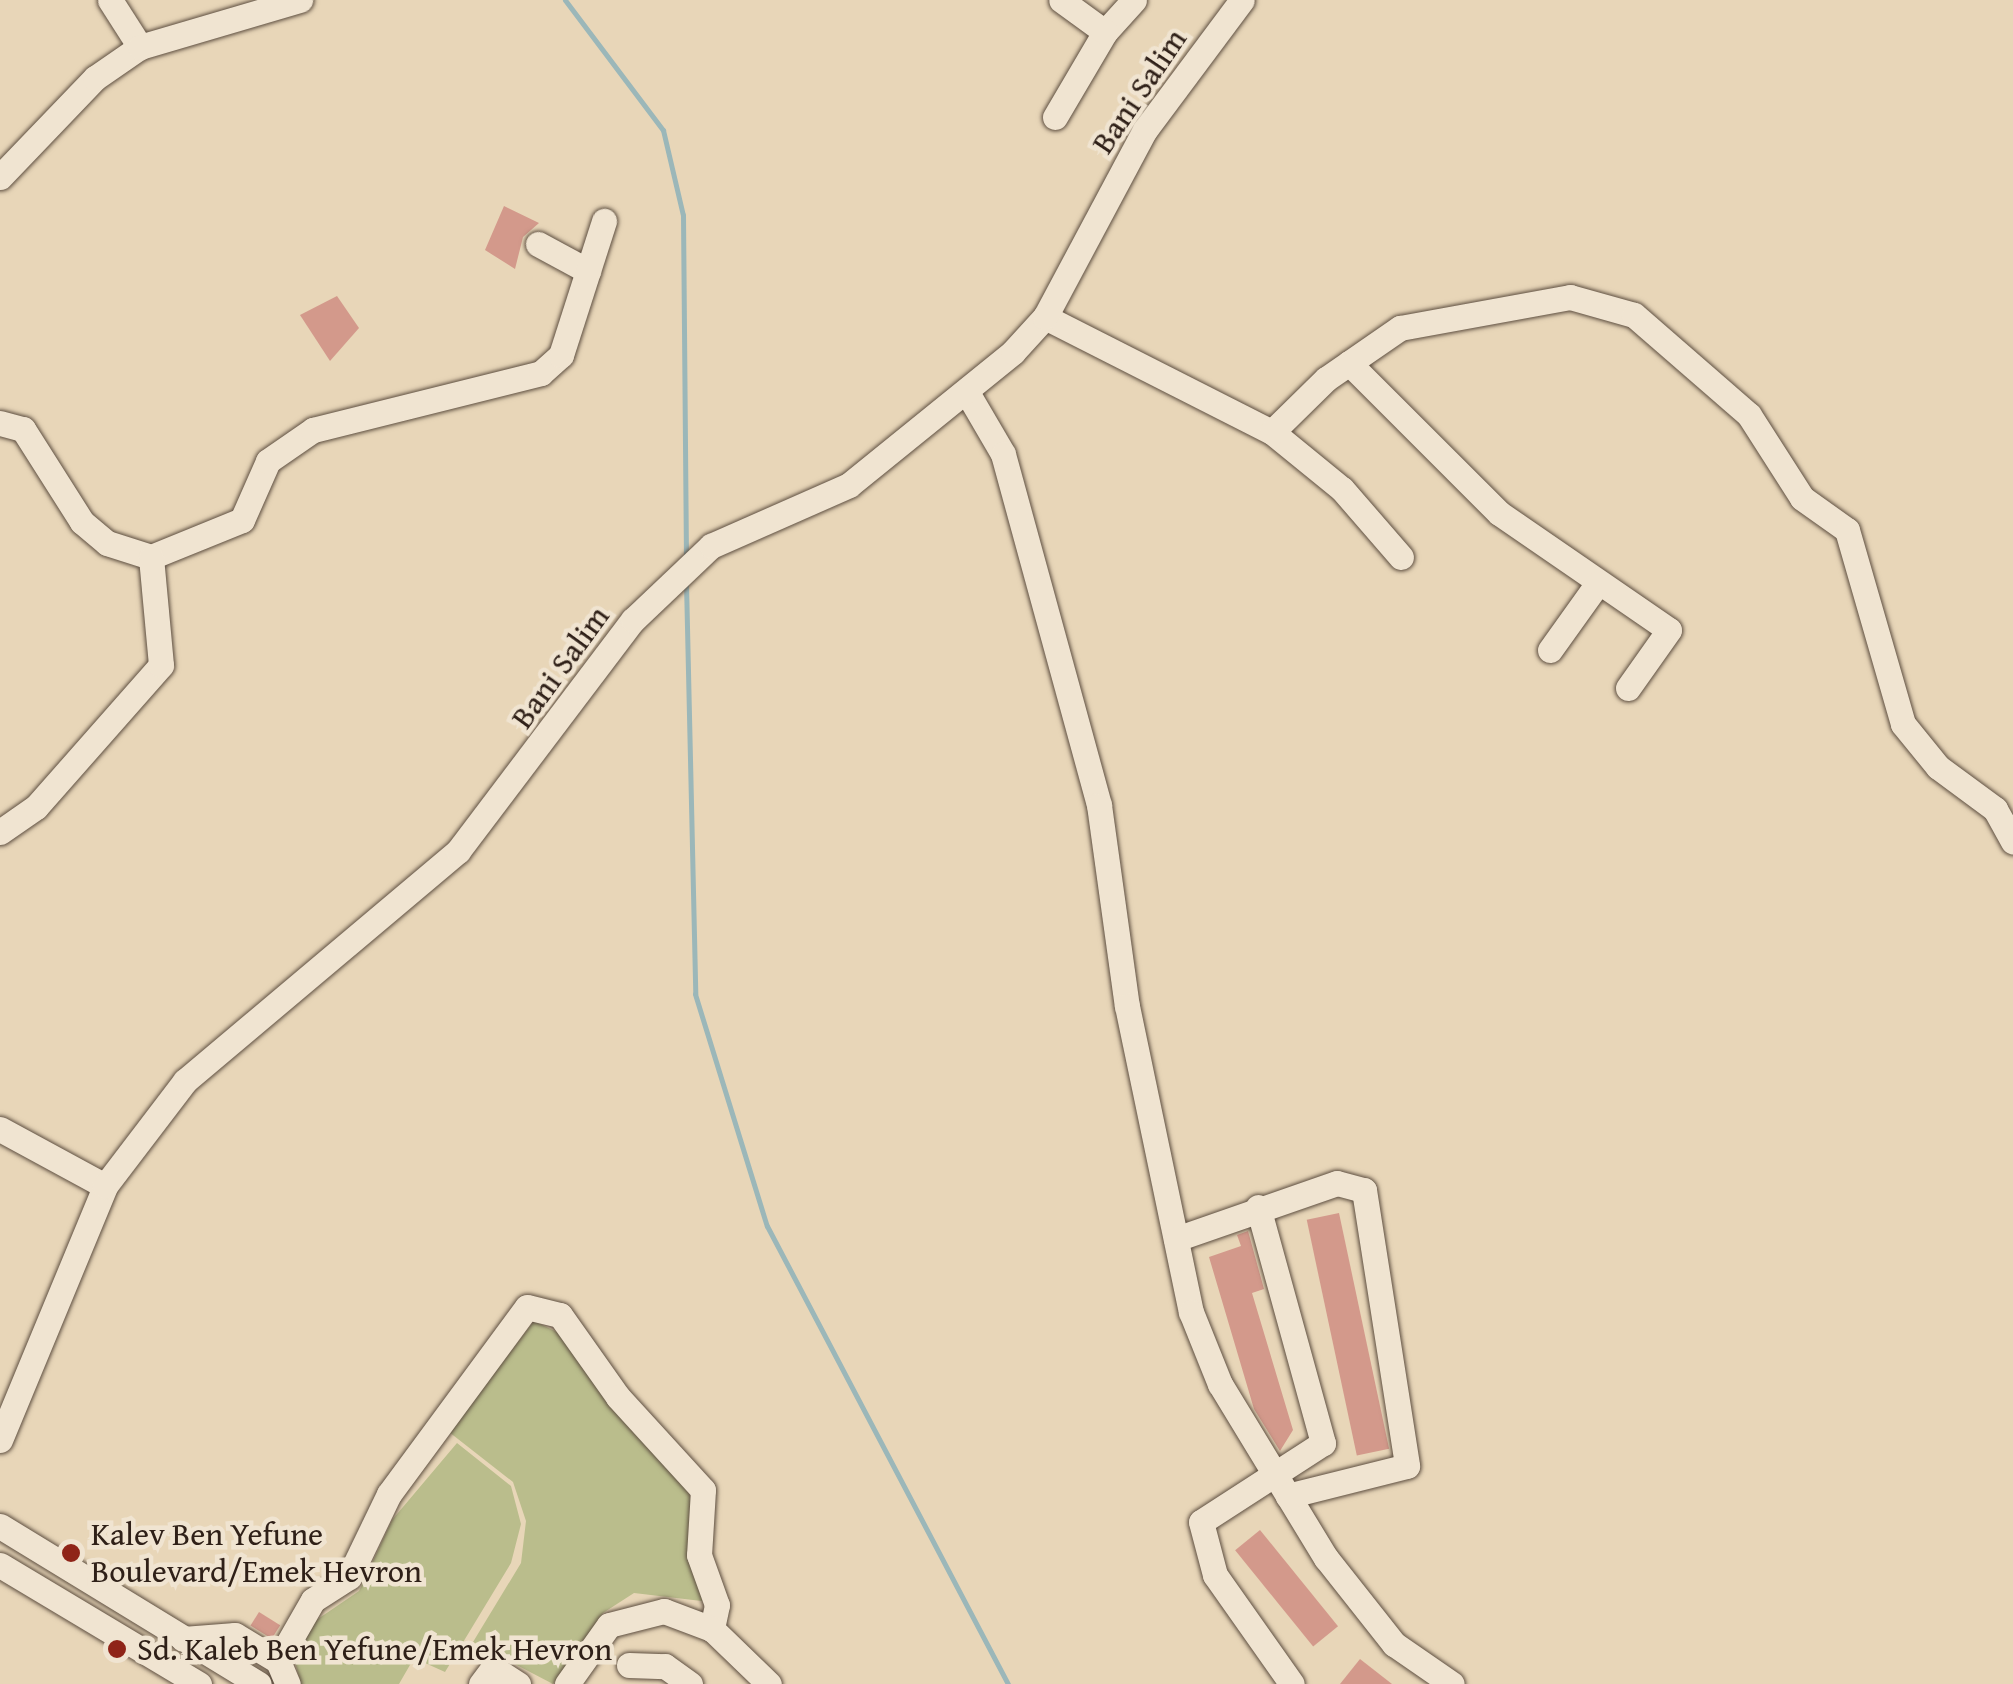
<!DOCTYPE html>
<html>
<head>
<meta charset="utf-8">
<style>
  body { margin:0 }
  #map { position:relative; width:2013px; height:1684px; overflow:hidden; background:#e8d6b8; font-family:"Gentium Book Plus",serif }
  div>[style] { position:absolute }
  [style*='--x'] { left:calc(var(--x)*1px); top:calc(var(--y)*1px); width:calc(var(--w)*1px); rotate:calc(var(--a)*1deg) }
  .green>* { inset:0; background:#babd8c }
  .stream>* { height:5px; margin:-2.5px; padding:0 2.5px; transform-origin:2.5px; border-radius:2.5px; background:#9bb7b9 }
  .building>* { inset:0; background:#d3998b; transform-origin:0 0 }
  .roads { filter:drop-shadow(0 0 2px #5d4e40) drop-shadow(0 0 2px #5d4e40) }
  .minor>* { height:25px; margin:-12.5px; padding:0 12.5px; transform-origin:12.5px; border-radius:12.5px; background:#f0e4d1 }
  .dots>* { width:28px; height:28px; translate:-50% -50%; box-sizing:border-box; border:5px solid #f0e4d1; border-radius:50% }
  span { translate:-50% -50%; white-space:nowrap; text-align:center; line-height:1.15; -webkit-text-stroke:9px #f0e4d1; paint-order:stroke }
  .street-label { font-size:32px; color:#2f2018 }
  .poi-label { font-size:32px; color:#2f2018 }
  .left { translate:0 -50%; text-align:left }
</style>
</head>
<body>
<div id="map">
  <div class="green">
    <i style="clip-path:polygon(534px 1321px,561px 1334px,687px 1481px,710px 1602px,634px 1593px,603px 1613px,553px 1684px,473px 1642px,521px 1563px,526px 1521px,513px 1482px,449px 1432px)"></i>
    <i style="clip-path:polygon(457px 1443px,511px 1486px,521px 1524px,511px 1563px,445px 1672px,414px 1658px,399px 1684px,301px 1684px,294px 1659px,312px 1623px,359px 1591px,392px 1520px)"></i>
  </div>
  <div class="stream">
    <i style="--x:565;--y:0;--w:163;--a:53"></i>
    <i style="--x:663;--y:130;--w:87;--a:76.8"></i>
    <i style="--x:683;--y:215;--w:342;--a:89.5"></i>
    <i style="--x:686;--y:583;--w:411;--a:88.7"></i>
    <i style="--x:695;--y:994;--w:243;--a:72.8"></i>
    <i style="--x:767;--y:1226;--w:518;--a:62.25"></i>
  </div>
  <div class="building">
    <i style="clip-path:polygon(504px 206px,539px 223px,523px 237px,515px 269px,485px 250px)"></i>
    <i style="clip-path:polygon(337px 296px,359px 328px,330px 361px,300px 315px)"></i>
    <i style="left:1339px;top:1213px;width:241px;height:33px;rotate:78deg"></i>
    <i style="clip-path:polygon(1248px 1231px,1264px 1289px,1252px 1293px,1293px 1430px,1280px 1451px,1254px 1409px,1209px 1257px,1241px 1246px,1237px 1235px)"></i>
    <i style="left:1260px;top:1530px;width:124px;height:32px;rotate:51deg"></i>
    <i style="left:259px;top:1612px;width:25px;height:16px;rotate:32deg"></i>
    <i style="clip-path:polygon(1360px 1659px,1392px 1684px,1340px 1684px)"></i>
  </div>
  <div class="roads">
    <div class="minor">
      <i style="--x:110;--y:0;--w:56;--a:57.4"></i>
      <i style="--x:1105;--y:32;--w:43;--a:-47.8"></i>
      <i style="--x:1055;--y:117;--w:99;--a:-59.5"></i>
      <i style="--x:1105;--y:32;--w:54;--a:-144"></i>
      <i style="--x:0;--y:177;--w:137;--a:-46.2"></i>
      <i style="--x:95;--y:78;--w:55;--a:-34.6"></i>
      <i style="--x:140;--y:47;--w:167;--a:-16.4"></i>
      <i style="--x:538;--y:244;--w:57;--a:28.4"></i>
      <i style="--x:1045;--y:317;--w:254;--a:26.9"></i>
      <i style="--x:1272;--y:432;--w:90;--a:39.2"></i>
      <i style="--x:1342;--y:489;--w:90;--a:49.1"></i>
      <i style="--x:1349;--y:363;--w:212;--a:45"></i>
      <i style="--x:1499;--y:513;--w:206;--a:34.5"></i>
      <i style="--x:1669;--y:630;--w:71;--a:125.3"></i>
      <i style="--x:968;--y:394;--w:69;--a:59.7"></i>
      <i style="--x:1003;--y:454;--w:364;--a:74.7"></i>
      <i style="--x:1099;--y:805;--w:203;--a:82.1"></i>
      <i style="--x:1127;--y:1006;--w:313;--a:78.2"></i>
      <i style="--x:1191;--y:1312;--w:78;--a:68.1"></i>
      <i style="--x:1220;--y:1384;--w:204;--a:58.7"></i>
      <i style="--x:1326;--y:1558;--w:110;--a:51.7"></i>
      <i style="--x:1394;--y:1644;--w:70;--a:34.6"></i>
      <i style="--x:0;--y:423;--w:24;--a:15"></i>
      <i style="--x:23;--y:429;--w:110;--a:57.6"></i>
      <i style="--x:82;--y:522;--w:33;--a:40"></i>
      <i style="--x:107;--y:543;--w:46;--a:17.7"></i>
      <i style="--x:151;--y:557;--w:98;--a:-22.1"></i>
      <i style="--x:242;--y:520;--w:64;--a:-66.2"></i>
      <i style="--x:268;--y:461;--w:55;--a:-34.6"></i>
      <i style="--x:313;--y:430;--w:235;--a:-14"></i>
      <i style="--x:541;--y:373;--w:27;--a:-42"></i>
      <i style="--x:561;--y:355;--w:141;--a:-72.2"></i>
      <i style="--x:1272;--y:432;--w:76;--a:-44.5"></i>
      <i style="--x:1326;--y:379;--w:90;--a:-34.6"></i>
      <i style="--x:1400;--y:328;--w:173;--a:-10.3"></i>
      <i style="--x:1570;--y:297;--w:66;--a:15.7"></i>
      <i style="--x:1634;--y:315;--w:152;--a:41"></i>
      <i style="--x:1749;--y:415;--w:98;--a:57.4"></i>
      <i style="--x:1802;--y:498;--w:55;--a:35.4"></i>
      <i style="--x:1847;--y:530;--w:202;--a:73.9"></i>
      <i style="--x:1903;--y:724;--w:55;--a:50.9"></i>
      <i style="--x:1938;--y:767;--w:71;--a:36.4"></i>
      <i style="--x:1995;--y:809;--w:37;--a:61"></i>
      <i style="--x:1550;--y:650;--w:82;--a:-54.4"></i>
      <i style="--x:0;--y:832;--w:44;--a:-34.8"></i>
      <i style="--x:36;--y:807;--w:189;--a:-48.6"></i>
      <i style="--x:161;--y:665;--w:108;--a:-95.3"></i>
      <i style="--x:0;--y:1129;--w:119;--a:28.5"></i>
      <i style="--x:1258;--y:1207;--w:245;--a:74.6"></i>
      <i style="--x:1323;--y:1443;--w:145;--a:147.1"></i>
      <i style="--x:1201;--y:1522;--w:55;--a:75.2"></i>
      <i style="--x:1215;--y:1575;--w:133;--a:54.8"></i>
      <i style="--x:1176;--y:1239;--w:170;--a:-19.2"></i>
      <i style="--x:1337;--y:1183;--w:28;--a:15"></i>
      <i style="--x:1364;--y:1190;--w:279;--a:81.1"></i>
      <i style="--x:1407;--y:1466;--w:123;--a:165.9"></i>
      <i style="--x:0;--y:1440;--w:275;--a:-67.5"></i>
      <i style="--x:105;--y:1186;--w:132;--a:-52.7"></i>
      <i style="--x:185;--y:1081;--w:357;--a:-40.1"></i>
      <i style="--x:458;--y:851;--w:290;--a:-52.9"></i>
      <i style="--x:633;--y:620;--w:108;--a:-43.5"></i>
      <i style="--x:711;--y:546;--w:151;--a:-23.8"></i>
      <i style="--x:849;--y:485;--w:211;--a:-39"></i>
      <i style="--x:1013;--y:352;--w:47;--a:-47.6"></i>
      <i style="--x:1045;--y:317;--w:212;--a:-61.9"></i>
      <i style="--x:1145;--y:130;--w:162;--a:-53.3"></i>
      <i style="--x:0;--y:1526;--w:303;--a:31.4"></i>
      <i style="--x:0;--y:1565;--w:232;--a:30.9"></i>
      <i style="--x:183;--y:1639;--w:52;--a:-4.4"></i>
      <i style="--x:235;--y:1635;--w:50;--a:31.2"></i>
      <i style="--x:278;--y:1661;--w:25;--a:67"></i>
      <i style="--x:278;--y:1661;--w:70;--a:-60.2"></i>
      <i style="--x:313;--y:1600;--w:43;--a:-32.6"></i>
      <i style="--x:349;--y:1577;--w:92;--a:-64.3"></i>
      <i style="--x:389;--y:1494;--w:232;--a:-53.6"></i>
      <i style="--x:527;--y:1307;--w:34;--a:14"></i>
      <i style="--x:560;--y:1315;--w:100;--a:54.7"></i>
      <i style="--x:618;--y:1397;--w:126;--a:47.6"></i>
      <i style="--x:703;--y:1490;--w:65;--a:93.5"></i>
      <i style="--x:699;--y:1555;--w:53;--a:70.2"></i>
      <i style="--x:717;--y:1605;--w:25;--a:102"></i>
      <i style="--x:629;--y:1665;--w:36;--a:2"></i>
      <i style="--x:665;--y:1666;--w:31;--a:36"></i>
      <i style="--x:481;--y:1684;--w:20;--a:-53"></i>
      <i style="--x:493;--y:1668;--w:30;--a:33"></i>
      <i style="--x:567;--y:1684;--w:72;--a:-54.6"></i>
      <i style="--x:609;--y:1625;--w:57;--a:-14.3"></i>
      <i style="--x:664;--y:1611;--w:51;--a:20.6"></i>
      <i style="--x:712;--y:1629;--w:79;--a:44"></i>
    </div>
  </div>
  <div class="dots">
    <i style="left:71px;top:1553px;background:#8f2418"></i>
    <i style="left:117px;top:1649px;background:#8f2418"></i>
  </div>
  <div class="street-label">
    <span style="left:1139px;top:91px;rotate:-56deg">Bani Salim</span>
    <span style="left:560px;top:667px;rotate:-54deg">Bani Salim</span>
  </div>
  <div class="poi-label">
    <span class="left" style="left:91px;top:1553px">Kalev Ben Yefune<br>Boulevard/Emek Hevron</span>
    <span class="left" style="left:137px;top:1649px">Sd. Kaleb Ben Yefune/Emek Hevron</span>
  </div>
</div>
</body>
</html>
